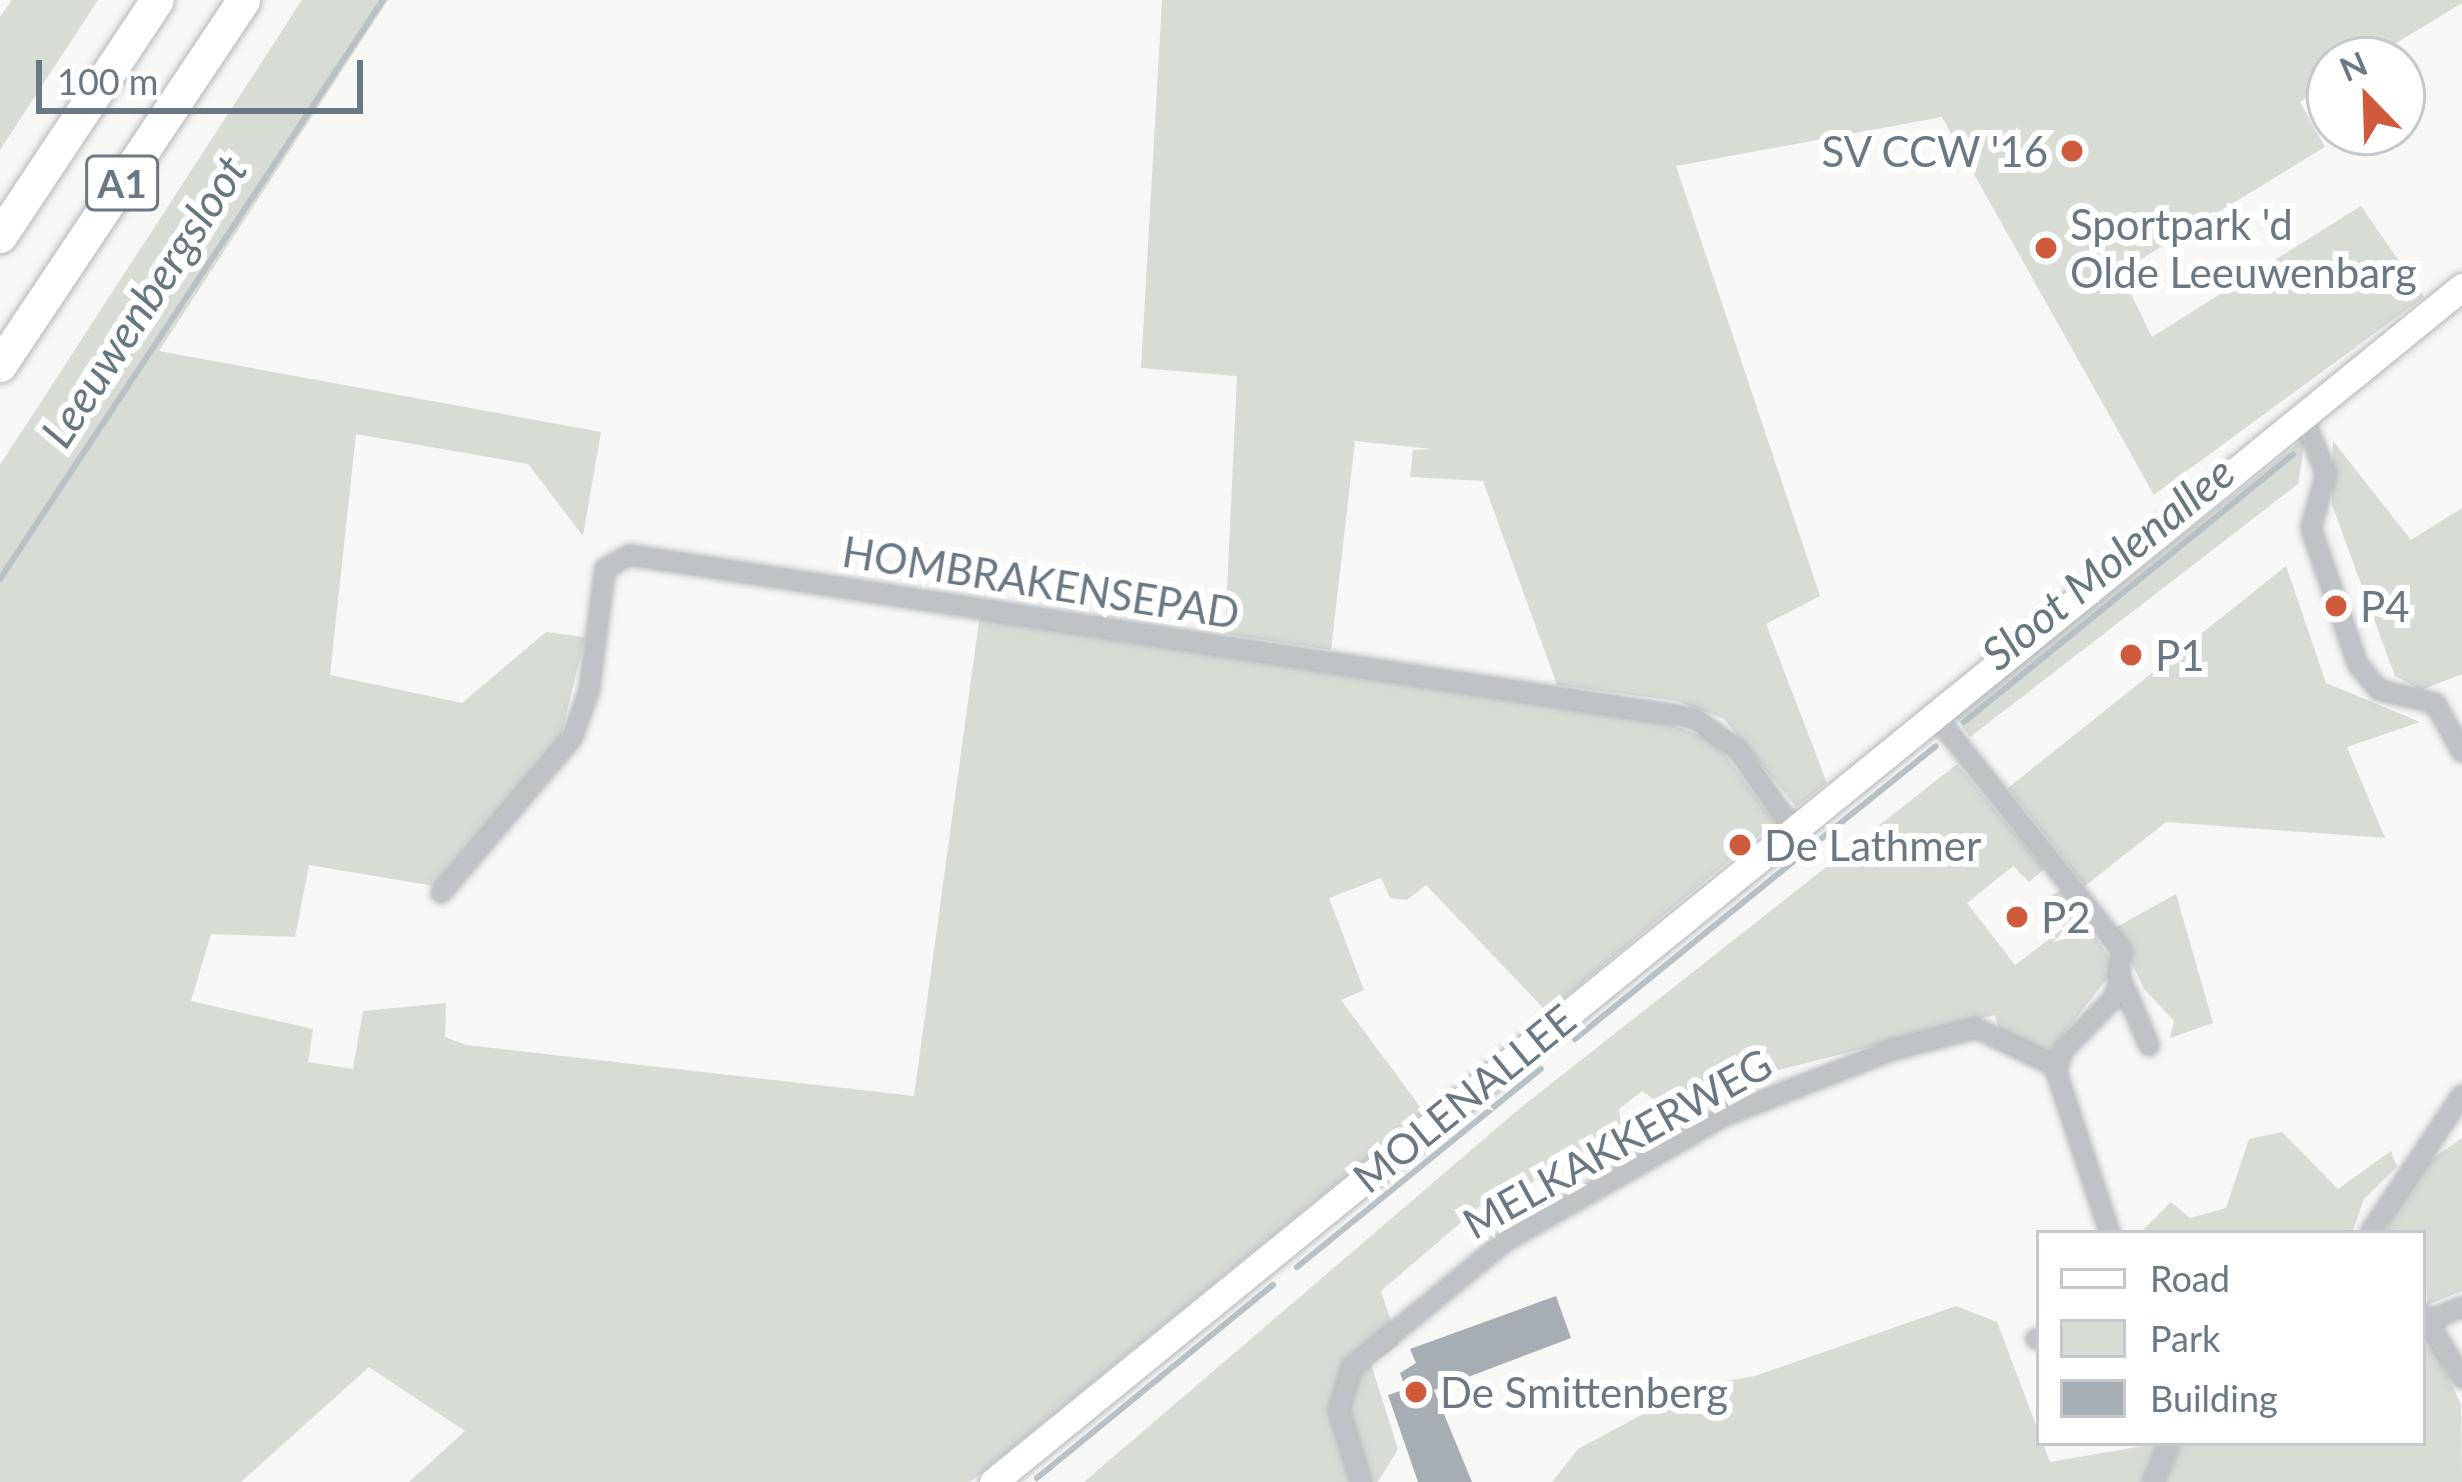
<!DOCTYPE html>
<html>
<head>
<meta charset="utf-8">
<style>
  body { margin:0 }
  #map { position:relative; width:2462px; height:1482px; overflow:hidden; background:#f7f7f5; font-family:Lato,sans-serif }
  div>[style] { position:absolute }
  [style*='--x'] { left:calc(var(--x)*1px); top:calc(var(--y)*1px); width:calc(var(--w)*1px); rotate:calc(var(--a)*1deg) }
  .green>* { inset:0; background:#d7dcd5 }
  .stream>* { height:6px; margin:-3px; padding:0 3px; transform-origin:3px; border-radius:3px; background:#b8c2c6 }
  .building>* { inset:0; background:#a7aeb3 }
  .roads { filter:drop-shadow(0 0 3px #b2b7bb) drop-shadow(0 0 3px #b2b7bb) }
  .street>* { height:18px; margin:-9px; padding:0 9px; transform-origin:9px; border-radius:9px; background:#bfc3c6 }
  .secondary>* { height:27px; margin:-13.5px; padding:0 13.5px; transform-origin:13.5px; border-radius:13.5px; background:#fff }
  .highway>* { height:33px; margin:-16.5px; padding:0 16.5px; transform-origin:16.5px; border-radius:16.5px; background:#fff }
  .dots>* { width:33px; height:33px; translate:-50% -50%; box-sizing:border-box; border:6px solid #fff; border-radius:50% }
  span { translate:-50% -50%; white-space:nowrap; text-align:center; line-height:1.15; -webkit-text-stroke:12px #fff; paint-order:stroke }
  .shield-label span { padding:3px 9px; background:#fff; border:3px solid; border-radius:9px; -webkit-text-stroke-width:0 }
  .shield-label { font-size:39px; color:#6a7883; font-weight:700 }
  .poi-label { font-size:42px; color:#6a7883 }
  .right { translate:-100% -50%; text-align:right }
  .left { translate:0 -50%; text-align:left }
  .street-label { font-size:42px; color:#6a7883 }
  .water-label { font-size:45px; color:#66787f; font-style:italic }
  .legend { position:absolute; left:2036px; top:1230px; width:390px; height:216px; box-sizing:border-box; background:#fff; border:3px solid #c3c9cd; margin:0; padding:15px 21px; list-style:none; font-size:36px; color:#6a7883 }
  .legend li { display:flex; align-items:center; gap:24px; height:60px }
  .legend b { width:60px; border:3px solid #c3c9cd }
  .north { position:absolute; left:2306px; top:36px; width:120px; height:120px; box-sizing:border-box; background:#fff; border:3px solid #c3c9cd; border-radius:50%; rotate:337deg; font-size:33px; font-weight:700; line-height:48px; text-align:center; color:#6a7883 }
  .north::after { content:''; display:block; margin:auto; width:42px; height:54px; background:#d05b3c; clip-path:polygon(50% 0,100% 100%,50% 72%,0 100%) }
  .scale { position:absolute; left:36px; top:60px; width:327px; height:54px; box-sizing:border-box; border:6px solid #6a7883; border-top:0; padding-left:15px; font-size:36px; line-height:42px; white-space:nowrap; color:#6a7883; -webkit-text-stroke:9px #fff; paint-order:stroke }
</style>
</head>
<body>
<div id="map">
  <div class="green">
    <i style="clip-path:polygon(12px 0,98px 0,0 150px,0 17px)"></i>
    <i style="clip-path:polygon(302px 0,388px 0,159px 351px,601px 432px,583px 536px,528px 464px,356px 434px,330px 675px,462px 703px,546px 632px,585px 637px,560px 740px,434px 886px,309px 865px,295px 937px,211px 934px,191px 1001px,313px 1029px,308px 1062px,353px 1069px,363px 1011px,446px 1003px,445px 1037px,466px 1045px,914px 1096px,980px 614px,1664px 722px,1715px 741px,1775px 823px,1547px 1012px,1426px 885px,1407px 900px,1390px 898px,1381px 878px,1329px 898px,1364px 990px,1341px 1000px,1424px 1112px,970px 1482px,409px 1482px,465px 1431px,369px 1367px,241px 1482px,0 1482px,0 465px)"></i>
    <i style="clip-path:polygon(1162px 0,2462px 0,2462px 3px,2368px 60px,2330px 60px,2330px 83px,2300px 102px,2325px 147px,2120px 272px,2152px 337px,2361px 206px,2424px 297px,2154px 495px,1942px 117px,1676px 166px,1820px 596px,1766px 624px,1827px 783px,1796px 807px,1724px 719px,1677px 701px,1557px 685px,1483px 481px,1410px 477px,1413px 450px,1432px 449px,1355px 441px,1331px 650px,1225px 634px,1237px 376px,1141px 368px)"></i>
    <i style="clip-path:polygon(2305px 438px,2298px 484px,1970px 737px,1955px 716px)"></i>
    <i style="clip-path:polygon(2333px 441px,2411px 540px,2462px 508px,2462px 674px,2421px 690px,2395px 676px,2332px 505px)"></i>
    <i style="clip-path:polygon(2286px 566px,2326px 683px,2420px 722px,2347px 747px,2385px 838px,2166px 822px,2085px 886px,2008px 788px)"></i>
    <i style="clip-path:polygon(1957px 764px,2044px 869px,2029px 882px,2013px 866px,1967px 903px,2015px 965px,2064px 928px,2043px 901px,2062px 889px,2116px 967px,2044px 1059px,2003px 1044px,1995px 1015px,1767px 1073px,1685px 1121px,1642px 1091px,1619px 1109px,1622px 1132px,1599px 1155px,1561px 1156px,1505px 1208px,1493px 1195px,1381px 1291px,1399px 1345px,1371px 1364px,1398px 1449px,1378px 1482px,1084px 1482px,1519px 1109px)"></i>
    <i style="clip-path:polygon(2176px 894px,2213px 1023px,2170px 1038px,2174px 1021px,2144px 989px,2115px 928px)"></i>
    <i style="clip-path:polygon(2282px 1132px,2338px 1189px,2391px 1151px,2397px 1167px,2364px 1199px,2352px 1233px,2140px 1233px,2171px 1202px,2190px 1218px,2226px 1208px,2249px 1139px)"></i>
    <i style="clip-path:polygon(2462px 1138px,2462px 1291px,2427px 1305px,2423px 1233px,2384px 1233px,2421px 1166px)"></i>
    <i style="clip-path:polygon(1956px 1306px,1997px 1322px,2050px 1462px,2160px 1443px,2143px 1482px,1552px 1482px,1578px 1449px,1696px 1386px,1755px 1376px)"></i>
    <i style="clip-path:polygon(2423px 1324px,2461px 1404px,2462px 1482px,2163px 1482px,2182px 1443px,2423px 1443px)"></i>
  </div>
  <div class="stream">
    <i style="--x:0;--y:579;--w:694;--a:-56.52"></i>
    <i style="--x:1964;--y:722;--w:424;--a:-39.1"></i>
    <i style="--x:1822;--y:838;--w:146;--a:-38.9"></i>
    <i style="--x:1575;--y:1039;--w:289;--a:-39.1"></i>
    <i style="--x:1297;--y:1267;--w:314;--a:-39.1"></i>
    <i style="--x:1037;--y:1478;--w:305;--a:-39.3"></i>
  </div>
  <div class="building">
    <i style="clip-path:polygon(1556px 1296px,1571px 1338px,1434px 1390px,1472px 1482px,1418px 1482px,1388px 1395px,1406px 1389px,1400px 1373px,1416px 1363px,1410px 1349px)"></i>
  </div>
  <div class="roads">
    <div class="street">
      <i style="--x:2303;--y:416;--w:62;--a:68.4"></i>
      <i style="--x:2326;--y:474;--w:56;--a:105.5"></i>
      <i style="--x:2311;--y:528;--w:145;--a:71.1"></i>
      <i style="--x:2358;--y:665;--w:33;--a:50"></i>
      <i style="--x:2379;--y:690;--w:57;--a:13.1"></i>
      <i style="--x:2435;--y:703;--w:56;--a:61.1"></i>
      <i style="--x:1935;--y:715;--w:301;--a:51.6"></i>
      <i style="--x:2122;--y:951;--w:45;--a:97.6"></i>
      <i style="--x:2116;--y:996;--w:76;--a:134.5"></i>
      <i style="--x:2063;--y:1050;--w:22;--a:108"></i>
      <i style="--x:2056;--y:1071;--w:171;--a:71.6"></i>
      <i style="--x:441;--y:893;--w:203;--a:-49.8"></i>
      <i style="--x:572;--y:738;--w:50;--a:-70.1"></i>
      <i style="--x:589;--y:691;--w:123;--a:-82.5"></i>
      <i style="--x:605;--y:569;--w:28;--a:-30"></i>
      <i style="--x:629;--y:555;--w:1077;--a:8.7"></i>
      <i style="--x:1694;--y:718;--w:53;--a:35.8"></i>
      <i style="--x:1737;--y:749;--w:98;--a:55.3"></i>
      <i style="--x:2122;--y:982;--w:69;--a:66.8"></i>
      <i style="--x:2370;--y:1233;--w:166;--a:-56.3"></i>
      <i style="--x:2423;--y:1314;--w:75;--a:58.6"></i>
      <i style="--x:2430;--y:1320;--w:35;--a:-22"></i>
      <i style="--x:2036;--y:1339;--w:3;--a:0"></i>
      <i style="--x:1361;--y:1482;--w:75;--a:-107"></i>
      <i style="--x:1339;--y:1410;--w:45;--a:-73.2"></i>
      <i style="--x:1352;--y:1367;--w:197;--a:-39.4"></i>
      <i style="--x:1504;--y:1242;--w:256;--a:-29.8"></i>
      <i style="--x:1726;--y:1115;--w:179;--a:-21.3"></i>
      <i style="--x:1893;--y:1050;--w:86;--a:-14.8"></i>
      <i style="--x:1976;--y:1028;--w:90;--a:25.7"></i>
      <i style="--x:2153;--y:1482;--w:43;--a:-66.4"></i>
    </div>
    <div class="secondary">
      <i style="--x:993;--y:1482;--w:1894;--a:-39.13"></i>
    </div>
    <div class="highway">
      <i style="--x:0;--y:236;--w:283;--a:-56.4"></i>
      <i style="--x:0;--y:365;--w:438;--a:-56.3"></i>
    </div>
  </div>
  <div class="dots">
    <i style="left:2072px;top:151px;background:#d05b3c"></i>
    <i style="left:2046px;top:248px;background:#d05b3c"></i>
    <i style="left:2336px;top:606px;background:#d05b3c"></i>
    <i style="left:2131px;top:655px;background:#d05b3c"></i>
    <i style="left:1740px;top:845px;background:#d05b3c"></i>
    <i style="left:2017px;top:917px;background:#d05b3c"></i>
    <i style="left:1416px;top:1392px;background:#d05b3c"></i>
  </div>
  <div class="shield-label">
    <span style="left:122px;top:183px">A1</span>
  </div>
  <div class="poi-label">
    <span class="right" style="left:2048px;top:151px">SV CCW '16</span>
    <span class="left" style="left:2070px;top:248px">Sportpark 'd<br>Olde Leeuwenbarg</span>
    <span class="left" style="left:2360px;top:606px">P4</span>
    <span class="left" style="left:2155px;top:655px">P1</span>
    <span class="left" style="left:1764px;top:845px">De Lathmer</span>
    <span class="left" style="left:2041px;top:917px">P2</span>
    <span class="left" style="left:1440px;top:1392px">De Smittenberg</span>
  </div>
  <div class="street-label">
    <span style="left:1041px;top:582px;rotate:9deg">HOMBRAKENSEPAD</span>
    <span style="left:1464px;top:1098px;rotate:-39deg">MOLENALLEE</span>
    <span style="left:1617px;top:1143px;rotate:-29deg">MELKAKKERWEG</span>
  </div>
  <div class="water-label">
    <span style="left:144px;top:301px;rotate:-57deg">Leeuwenbergsloot</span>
    <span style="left:2108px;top:563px;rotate:-39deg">Sloot Molenallee</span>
  </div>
  <ul class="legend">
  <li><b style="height:15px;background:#fff"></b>Road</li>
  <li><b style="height:33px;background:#d7dcd5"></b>Park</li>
  <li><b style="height:33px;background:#a7aeb3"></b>Building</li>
  </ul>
  <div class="north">N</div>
  <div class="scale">100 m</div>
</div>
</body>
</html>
